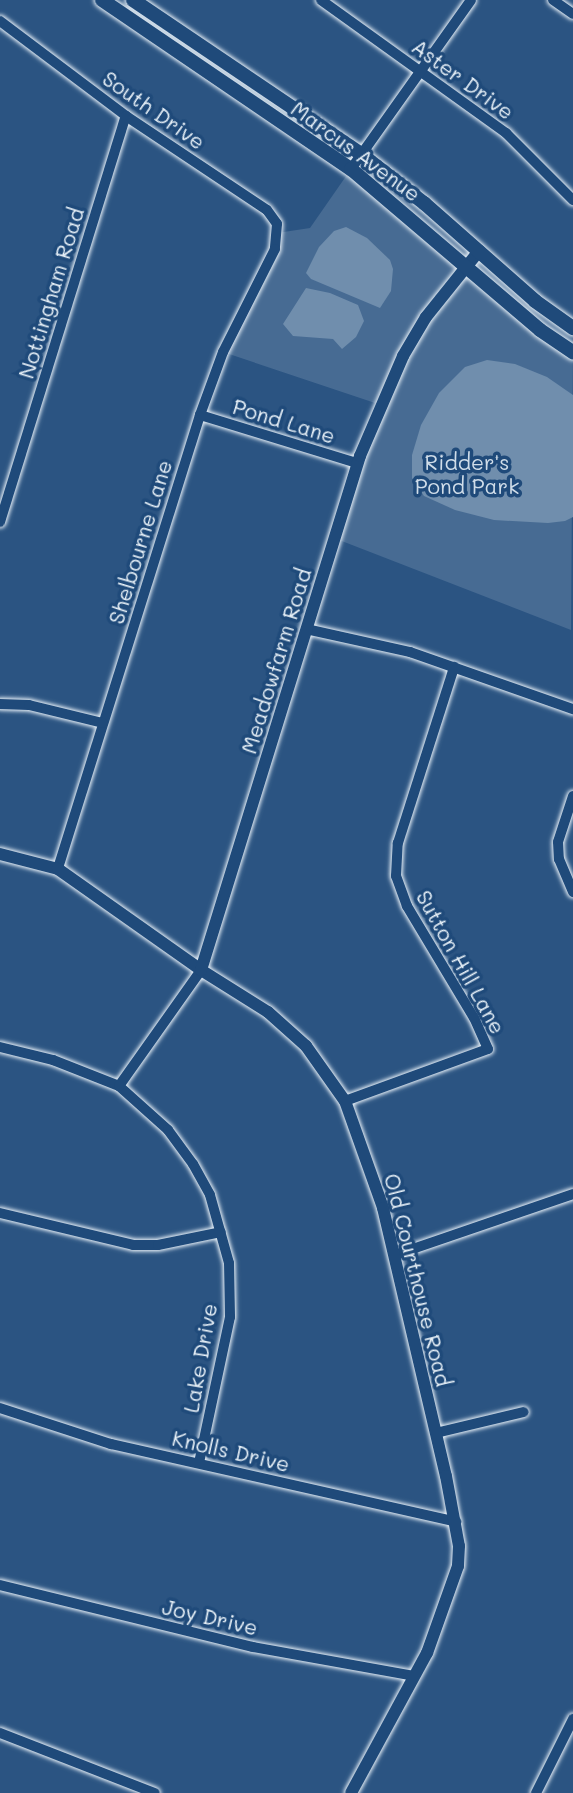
<!DOCTYPE html>
<html>
<head>
<meta charset="utf-8">
<style>
  body { margin:0 }
  #map { position:relative; width:573px; height:1793px; overflow:hidden; background:#2b5482; font-family:Mali,sans-serif }
  div>[style] { position:absolute }
  [style*='--x'] { left:calc(var(--x)*1px); top:calc(var(--y)*1px); width:calc(var(--w)*1px); rotate:calc(var(--a)*1deg) }
  .green>* { inset:0; background:#476b93 }
  .water>* { inset:0; background:#708ead }
  .roads { filter:drop-shadow(0 0 2px #e8f1f8) drop-shadow(0 0 2px #e8f1f8) }
  .minor>* { height:10px; margin:-5px; padding:0 5px; transform-origin:5px; border-radius:5px; background:#1f4a7a }
  .tertiary>* { height:12px; margin:-6px; padding:0 6px; transform-origin:6px; border-radius:6px; background:#1f4a7a }
  .primary>* { height:14px; margin:-7px; padding:0 7px; transform-origin:7px; border-radius:7px; background:#1f4a7a }
  span { translate:-50% -50%; white-space:nowrap; text-align:center; line-height:1.15; -webkit-text-stroke:7px #1f4a7a; paint-order:stroke }
  .street-label { font-size:21px; color:#e8f1f8 }
  .park-label { font-size:21px; color:#d0dde9 }
</style>
</head>
<body>
<div id="map">
  <div class="green">
    <i style="clip-path:polygon(351px 169px,573px 352px,571px 630px,334px 538px,381px 405px,223px 352px,277px 233px,310px 228px)"></i>
  </div>
  <div class="water">
    <i style="clip-path:polygon(346px 227px,367px 238px,390px 260px,393px 269px,391px 291px,380px 308px,311px 279px,306px 273px,319px 247px,334px 231px)"></i>
    <i style="clip-path:polygon(306px 288px,330px 293px,358px 305px,364px 321px,356px 337px,342px 349px,333px 339px,293px 336px,283px 324px)"></i>
    <i style="clip-path:polygon(487px 360px,515px 364px,547px 377px,573px 395px,573px 517px,565px 521px,548px 523px,494px 520px,455px 510px,424px 496px,412px 478px,412px 455px,421px 425px,439px 393px,465px 367px)"></i>
  </div>
  <div class="roads">
    <div class="minor">
      <i style="--x:321;--y:0;--w:228;--a:35.7"></i>
      <i style="--x:506;--y:133;--w:95;--a:45"></i>
      <i style="--x:553;--y:0;--w:24;--a:35"></i>
      <i style="--x:0;--y:21;--w:158;--a:37"></i>
      <i style="--x:126;--y:116;--w:169;--a:33.7"></i>
      <i style="--x:267;--y:210;--w:17;--a:54"></i>
      <i style="--x:277;--y:224;--w:25;--a:95"></i>
      <i style="--x:275;--y:249;--w:115;--a:116.8"></i>
      <i style="--x:223;--y:352;--w:67;--a:110.1"></i>
      <i style="--x:200;--y:415;--w:476;--a:107.4"></i>
      <i style="--x:351;--y:169;--w:207;--a:-54.6"></i>
      <i style="--x:200;--y:415;--w:164;--a:17"></i>
      <i style="--x:0;--y:522;--w:425;--a:-72.8"></i>
      <i style="--x:306;--y:629;--w:107;--a:12.5"></i>
      <i style="--x:410;--y:652;--w:173;--a:19.3"></i>
      <i style="--x:0;--y:704;--w:29;--a:2"></i>
      <i style="--x:29;--y:705;--w:76;--a:13.7"></i>
      <i style="--x:573;--y:796;--w:48;--a:108.1"></i>
      <i style="--x:558;--y:842;--w:17;--a:87"></i>
      <i style="--x:559;--y:859;--w:36;--a:67"></i>
      <i style="--x:0;--y:1047;--w:55;--a:13.8"></i>
      <i style="--x:53;--y:1060;--w:71;--a:21.5"></i>
      <i style="--x:119;--y:1086;--w:66;--a:41.9"></i>
      <i style="--x:168;--y:1130;--w:42;--a:53.7"></i>
      <i style="--x:193;--y:1164;--w:35;--a:61"></i>
      <i style="--x:210;--y:1195;--w:71;--a:74.4"></i>
      <i style="--x:229;--y:1263;--w:54;--a:88.9"></i>
      <i style="--x:230;--y:1317;--w:149;--a:102"></i>
      <i style="--x:119;--y:1086;--w:142;--a:-54.7"></i>
      <i style="--x:345;--y:1101;--w:152;--a:-20"></i>
      <i style="--x:488;--y:1049;--w:34;--a:-114"></i>
      <i style="--x:474;--y:1018;--w:131;--a:-120.9"></i>
      <i style="--x:407;--y:906;--w:32;--a:-110"></i>
      <i style="--x:396;--y:876;--w:33;--a:-87"></i>
      <i style="--x:398;--y:843;--w:185;--a:-72.3"></i>
      <i style="--x:0;--y:1213;--w:137;--a:13.5"></i>
      <i style="--x:133;--y:1245;--w:25;--a:0"></i>
      <i style="--x:158;--y:1245;--w:64;--a:-11.7"></i>
      <i style="--x:395;--y:1255;--w:188;--a:-18.9"></i>
      <i style="--x:0;--y:1408;--w:117;--a:18"></i>
      <i style="--x:111;--y:1444;--w:354;--a:12.7"></i>
      <i style="--x:436;--y:1433;--w:90;--a:-13.4"></i>
      <i style="--x:0;--y:1585;--w:260;--a:13.8"></i>
      <i style="--x:253;--y:1647;--w:164;--a:10.2"></i>
      <i style="--x:0;--y:1733;--w:166;--a:21.2"></i>
      <i style="--x:536;--y:1793;--w:83;--a:-63.4"></i>
    </div>
    <div class="tertiary">
      <i style="--x:0;--y:854;--w:60;--a:14.5"></i>
      <i style="--x:58;--y:869;--w:175;--a:35.2"></i>
      <i style="--x:201;--y:970;--w:79;--a:32.1"></i>
      <i style="--x:268;--y:1012;--w:51;--a:41.8"></i>
      <i style="--x:306;--y:1046;--w:67;--a:54.7"></i>
      <i style="--x:345;--y:1101;--w:114;--a:70.4"></i>
      <i style="--x:383;--y:1208;--w:275;--a:76.8"></i>
      <i style="--x:446;--y:1476;--w:71;--a:79.5"></i>
      <i style="--x:459;--y:1546;--w:20;--a:93"></i>
      <i style="--x:458;--y:1566;--w:92;--a:109.6"></i>
      <i style="--x:427;--y:1653;--w:159;--a:118.5"></i>
      <i style="--x:201;--y:970;--w:538;--a:-72.81"></i>
      <i style="--x:360;--y:456;--w:109;--a:-66.7"></i>
      <i style="--x:403;--y:356;--w:45;--a:-59.5"></i>
      <i style="--x:426;--y:317;--w:85;--a:-51.2"></i>
    </div>
    <div class="primary">
      <i style="--x:102;--y:0;--w:301;--a:34.2"></i>
      <i style="--x:351;--y:169;--w:248;--a:40.4"></i>
      <i style="--x:540;--y:330;--w:40;--a:34"></i>
      <i style="--x:133;--y:0;--w:275;--a:34"></i>
      <i style="--x:361;--y:154;--w:80;--a:37.9"></i>
      <i style="--x:424;--y:203;--w:148;--a:41.4"></i>
      <i style="--x:535;--y:301;--w:47;--a:35.4"></i>
    </div>
  </div>
  <div class="street-label">
    <span style="left:463px;top:79px;rotate:36deg">Aster Drive</span>
    <span style="left:154px;top:110px;rotate:35deg">South Drive</span>
    <span style="left:356px;top:151px;rotate:36deg">Marcus Avenue</span>
    <span style="left:51px;top:293px;rotate:-73deg">Nottingham Road</span>
    <span style="left:284px;top:421px;rotate:17deg">Pond Lane</span>
    <span style="left:140px;top:542px;rotate:-73deg">Shelbourne Lane</span>
    <span style="left:276px;top:661px;rotate:-73deg">Meadowfarm Road</span>
    <span style="left:461px;top:962px;rotate:61deg">Sutton Hill Lane</span>
    <span style="left:418px;top:1280px;rotate:76deg">Old Courthouse Road</span>
    <span style="left:200px;top:1358px;rotate:-80deg">Lake Drive</span>
    <span style="left:231px;top:1451px;rotate:13deg">Knolls Drive</span>
    <span style="left:210px;top:1617px;rotate:13deg">Joy Drive</span>
  </div>
  <div class="park-label">
    <span style="left:467px;top:474px">Ridder's<br>Pond Park</span>
  </div>
</div>
</body>
</html>
